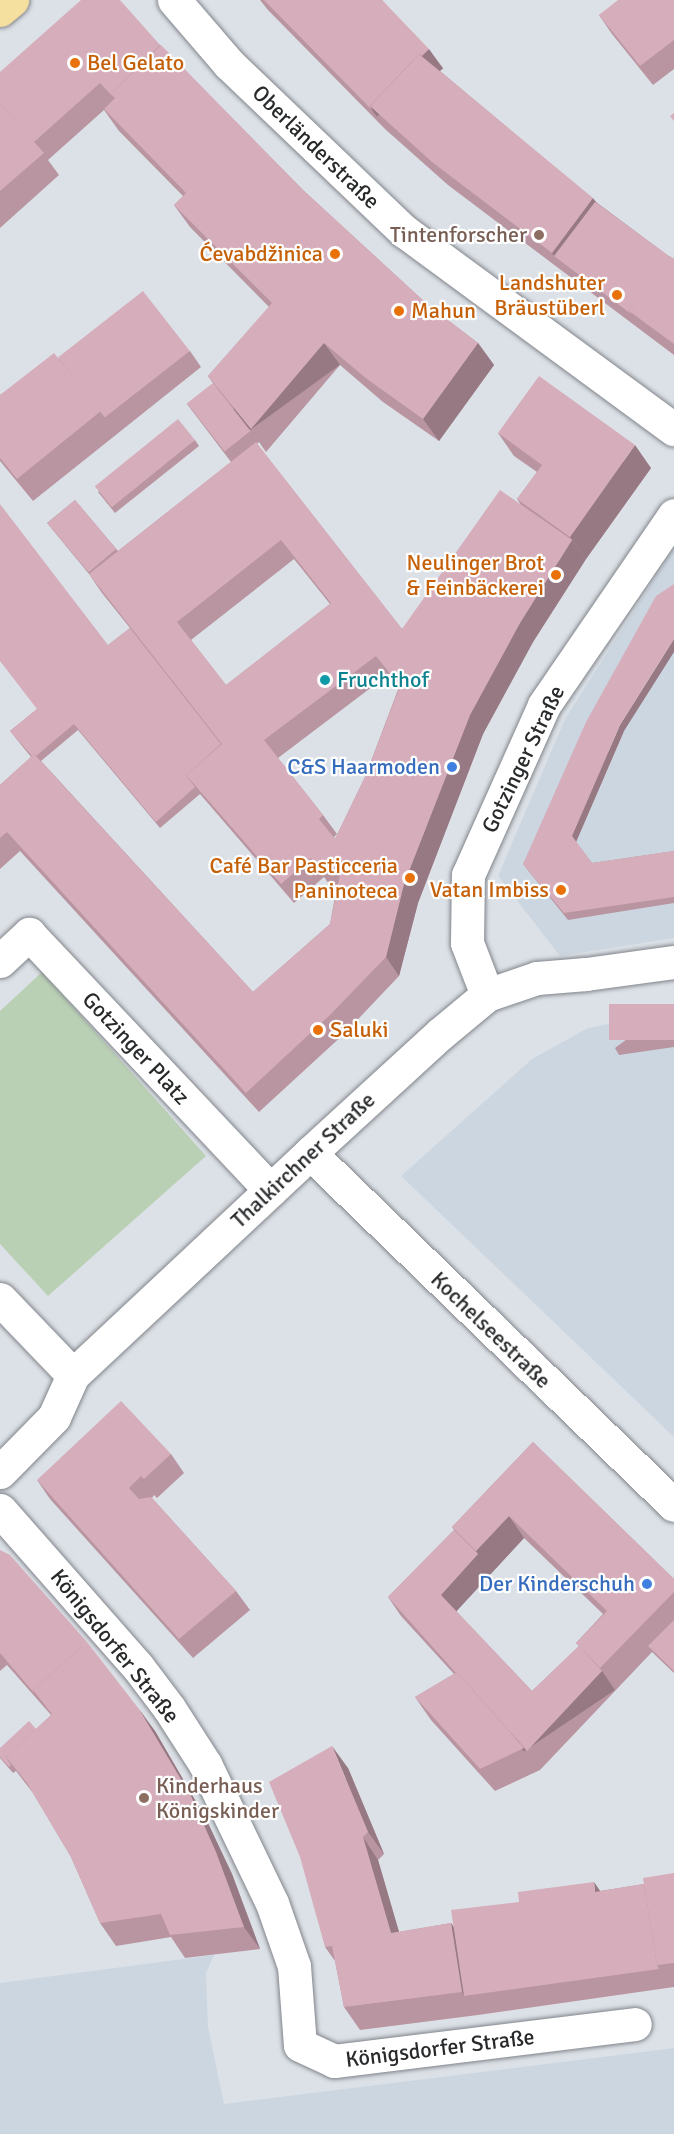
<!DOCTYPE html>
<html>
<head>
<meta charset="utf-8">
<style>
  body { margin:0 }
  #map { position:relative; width:674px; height:2134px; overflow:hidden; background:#dce1e7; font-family:Signika,sans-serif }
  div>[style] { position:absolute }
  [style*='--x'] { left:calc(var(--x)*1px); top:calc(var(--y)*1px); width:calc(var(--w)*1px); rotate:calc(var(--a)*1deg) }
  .built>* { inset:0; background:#ccd6e1 }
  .green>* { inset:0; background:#bad0b5 }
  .roads { filter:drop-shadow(0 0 2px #81858b) drop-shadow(0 0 2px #81858b) }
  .minor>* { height:33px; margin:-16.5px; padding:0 16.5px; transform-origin:16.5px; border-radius:16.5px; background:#fff }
  .major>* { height:33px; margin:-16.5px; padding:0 16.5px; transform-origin:16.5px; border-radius:16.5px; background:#f6e0a0 }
  .wall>* { inset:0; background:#b895a0 }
  .shaded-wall>* { inset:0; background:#967982; transform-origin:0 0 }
  .building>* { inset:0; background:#d6adba; transform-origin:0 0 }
  .dots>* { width:16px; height:16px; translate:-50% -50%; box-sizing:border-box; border:3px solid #fff; border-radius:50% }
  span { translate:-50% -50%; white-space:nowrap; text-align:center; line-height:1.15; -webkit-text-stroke:4.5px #fff; paint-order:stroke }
  .food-label { font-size:22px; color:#c56008 }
  .left { translate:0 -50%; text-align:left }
  .right { translate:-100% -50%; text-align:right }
  .street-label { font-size:22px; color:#27292b }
  .education-label { font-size:22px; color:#785e54 }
  .culture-label { font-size:22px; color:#0d838f }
  .shop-label { font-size:22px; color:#366cbe }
</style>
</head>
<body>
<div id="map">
  <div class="built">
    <i style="clip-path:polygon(674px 548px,674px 938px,560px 956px,498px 876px,565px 719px)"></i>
    <i style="clip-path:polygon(674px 1011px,674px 1437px,401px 1176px,532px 1059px,588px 1028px)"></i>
    <i style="clip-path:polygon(214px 1955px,206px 1973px,208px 2027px,224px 2104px,674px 2048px,674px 2134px,0 2134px,0 1983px)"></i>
  </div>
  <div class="green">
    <i style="clip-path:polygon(42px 972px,206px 1156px,48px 1296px,0 1244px,0 1011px)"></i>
  </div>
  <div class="roads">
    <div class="minor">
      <i style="--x:174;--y:0;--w:84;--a:49.3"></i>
      <i style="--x:229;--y:64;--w:242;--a:43.7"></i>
      <i style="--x:404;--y:231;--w:335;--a:36.3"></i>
      <i style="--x:0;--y:961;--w:40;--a:-43"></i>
      <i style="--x:29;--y:934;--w:352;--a:46.7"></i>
      <i style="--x:487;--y:995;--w:56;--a:-111"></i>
      <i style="--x:467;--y:943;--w:68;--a:-89.2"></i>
      <i style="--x:468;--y:875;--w:186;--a:-65.9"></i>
      <i style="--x:544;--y:705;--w:230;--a:-55.6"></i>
      <i style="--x:310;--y:1153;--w:506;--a:44.04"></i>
      <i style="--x:0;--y:1299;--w:105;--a:46.2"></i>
      <i style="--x:0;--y:1472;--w:77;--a:-45.5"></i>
      <i style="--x:54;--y:1417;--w:46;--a:-65.7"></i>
      <i style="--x:73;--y:1375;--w:325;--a:-43.1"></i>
      <i style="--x:310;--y:1153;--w:176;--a:-42.5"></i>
      <i style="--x:440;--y:1034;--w:61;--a:-39.7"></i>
      <i style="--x:487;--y:995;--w:53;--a:-18.8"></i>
      <i style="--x:537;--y:978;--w:49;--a:-4.7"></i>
      <i style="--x:586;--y:974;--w:89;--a:-7.8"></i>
      <i style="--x:0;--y:1510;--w:209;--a:48.7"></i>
      <i style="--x:138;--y:1667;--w:51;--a:52.9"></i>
      <i style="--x:169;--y:1708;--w:67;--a:57.3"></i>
      <i style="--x:205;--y:1764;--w:154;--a:64.3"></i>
      <i style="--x:272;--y:1903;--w:67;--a:70.8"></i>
      <i style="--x:294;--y:1966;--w:79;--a:85.7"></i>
      <i style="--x:300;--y:2045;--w:38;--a:25"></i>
      <i style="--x:334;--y:2061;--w:303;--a:-7"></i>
    </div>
    <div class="major">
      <i style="--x:0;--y:10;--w:16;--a:-40"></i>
    </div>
  </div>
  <div class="wall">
    <i style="clip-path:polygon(260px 0,382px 0,443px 68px,440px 71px,596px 202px,670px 257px,674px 259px,674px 355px,448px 185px,385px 129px,268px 10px)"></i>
    <i style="clip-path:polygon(674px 0,674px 69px,653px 85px,612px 34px,599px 15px)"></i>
    <i style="clip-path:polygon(evenodd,160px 45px,303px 190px,427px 304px,478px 343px,494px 365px,439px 441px,383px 402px,340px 365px,266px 452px,259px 442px,257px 444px,402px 629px,521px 505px,517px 499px,537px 472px,514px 456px,498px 433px,651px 468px,586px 559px,533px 642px,483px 734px,418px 903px,399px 976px,345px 1033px,259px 1112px,20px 851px,0 869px,0 785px,31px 757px,10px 731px,37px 709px,108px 645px,130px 628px,102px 593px,89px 574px,47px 523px,75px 500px,118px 551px,231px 462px,187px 404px,217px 389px,208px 376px,269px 307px,190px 227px,174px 205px,183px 196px,119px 131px,104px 110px,48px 160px,59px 175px,0 228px,0 72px,160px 45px,294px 559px,330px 604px,226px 685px,191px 640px,294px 559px,160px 45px,389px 674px,399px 687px,365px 777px,335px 839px,334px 837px,337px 834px,323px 815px,278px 758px,389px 674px,160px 45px,78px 730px,160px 828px,200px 794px,294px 903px,324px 877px,329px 884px,337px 886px,330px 924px,253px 992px,41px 761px,78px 730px)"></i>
    <i style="clip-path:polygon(190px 351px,201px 367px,33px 501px,0 461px,0 395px,59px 359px)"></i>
    <i style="clip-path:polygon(195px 440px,199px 446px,115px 513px,98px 492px)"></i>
    <i style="clip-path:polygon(624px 731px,576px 842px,592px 863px,674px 851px,674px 903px,568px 920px,523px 864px)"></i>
    <i style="clip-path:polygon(674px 1004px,674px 1047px,619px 1055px,615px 1048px)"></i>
    <i style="clip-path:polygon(evenodd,533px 1442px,674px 1579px,674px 1673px,652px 1652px,540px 1770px,495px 1791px,431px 1720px,415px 1697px,454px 1674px,401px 1616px,388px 1597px,454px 1530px,452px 1527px,533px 1442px,524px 1538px,603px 1614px,576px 1643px,579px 1646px,532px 1691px,456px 1611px,524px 1538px)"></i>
    <i style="clip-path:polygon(171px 1454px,184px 1473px,157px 1498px,154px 1495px,152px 1498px,236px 1591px,250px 1610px,193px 1658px,50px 1499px,37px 1480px)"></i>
    <i style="clip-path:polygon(0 1550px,155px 1731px,206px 1819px,232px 1874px,260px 1949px,185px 1958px,171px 1937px,116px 1946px,100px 1923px,71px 1857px,33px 1793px,16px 1771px,13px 1773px,0 1758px,0 1748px,36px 1729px,51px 1715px,7px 1665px,0 1671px)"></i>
    <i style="clip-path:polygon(348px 1768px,384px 1854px,378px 1860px,399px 1932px,451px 1923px,454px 1927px,600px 1891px,644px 1884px,674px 1873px,674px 1987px,478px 2015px,360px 2030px,344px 2007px,335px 1961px,325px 1947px)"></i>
  </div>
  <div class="shaded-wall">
    <i style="left:429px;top:49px;width:24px;height:82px;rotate:54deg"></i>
    <i style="clip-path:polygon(593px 198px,609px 220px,554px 256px,552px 253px)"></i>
    <i style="left:324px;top:343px;width:27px;height:113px;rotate:54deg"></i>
    <i style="clip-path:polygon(478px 343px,494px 365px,439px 441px,423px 419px)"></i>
    <i style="clip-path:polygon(635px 445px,651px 468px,586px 559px,570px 537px)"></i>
    <i style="clip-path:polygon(572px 540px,586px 559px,533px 642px,483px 734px,418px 903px,399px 976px,386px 957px,404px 884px,470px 715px,520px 623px)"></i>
    <i style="clip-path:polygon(674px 639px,674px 652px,624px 731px,576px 842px,572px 836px,620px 725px)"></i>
    <i style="clip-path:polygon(509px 1516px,524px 1538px,454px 1614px,441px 1595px,478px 1554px,476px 1551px)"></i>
    <i style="left:602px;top:1671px;width:23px;height:110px;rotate:56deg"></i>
    <i style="clip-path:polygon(139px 1709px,155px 1731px,206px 1819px,232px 1874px,260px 1949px,244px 1927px)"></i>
    <i style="clip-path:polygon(332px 1746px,348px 1768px,384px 1854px,368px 1832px)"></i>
    <i style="clip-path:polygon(363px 1837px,378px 1860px,406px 1956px,391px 1933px)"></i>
    <i style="clip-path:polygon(594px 1882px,607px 1901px,595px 1892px)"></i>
    <i style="clip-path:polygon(451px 1923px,466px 1946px,464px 1996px,462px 1992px)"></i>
  </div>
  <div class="building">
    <i style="clip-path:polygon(81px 0,120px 0,160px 45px,111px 94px,113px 97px,100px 83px,34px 142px,0 103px,0 72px)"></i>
    <i style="clip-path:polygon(264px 0,382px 0,429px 49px,422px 56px,419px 54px,370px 106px,372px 110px)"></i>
    <i style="clip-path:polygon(618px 0,674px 0,674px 40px,640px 66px,599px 15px)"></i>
    <i style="clip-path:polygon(161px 45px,303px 190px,427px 304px,478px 343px,423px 419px,367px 379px,324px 343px,251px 429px,208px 376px,272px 303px,174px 205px,186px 193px,104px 109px,115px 98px,111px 94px)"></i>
    <i style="clip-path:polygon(419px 54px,593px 198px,552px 253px,432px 162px,370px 106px)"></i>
    <i style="clip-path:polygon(0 103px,44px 153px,0 191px)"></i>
    <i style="clip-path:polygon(674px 113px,674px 121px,670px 116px)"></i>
    <i style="clip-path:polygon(595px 202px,670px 257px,629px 311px,631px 314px,554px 256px)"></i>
    <i style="clip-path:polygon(670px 256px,674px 259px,674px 344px,629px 311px)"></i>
    <i style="left:143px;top:291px;width:76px;height:108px;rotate:52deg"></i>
    <i style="clip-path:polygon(54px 353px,101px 411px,17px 479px,0 458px,0 395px)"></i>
    <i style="clip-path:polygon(539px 376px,635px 445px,570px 537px,517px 499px,542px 465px,498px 433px)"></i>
    <i style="left:213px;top:383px;width:61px;height:33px;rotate:52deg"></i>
    <i style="left:178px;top:419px;width:27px;height:107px;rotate:51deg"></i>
    <i style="clip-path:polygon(evenodd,256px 442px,402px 629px,500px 490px,572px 540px,520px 623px,470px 715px,404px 884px,386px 957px,331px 1014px,246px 1093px,7px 832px,0 838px,0 785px,34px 754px,253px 992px,330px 924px,341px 870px,316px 865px,311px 858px,281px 884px,186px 775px,222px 744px,89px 574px,256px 442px,281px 540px,331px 603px,226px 685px,177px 622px,281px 540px,256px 442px,376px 656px,400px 686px,365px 777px,335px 839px,319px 819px,323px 815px,264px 740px,376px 656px)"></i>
    <i style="left:75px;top:500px;width:64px;height:36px;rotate:50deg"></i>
    <i style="clip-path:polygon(0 504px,108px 645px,130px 628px,221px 744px,186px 775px,195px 787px,156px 822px,74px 724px,36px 756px,34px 754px,32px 756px,10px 731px,37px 709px,0 661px)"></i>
    <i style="clip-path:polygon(674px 584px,674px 639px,620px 725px,572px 836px,592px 863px,674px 851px,674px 897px,564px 913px,523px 864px,586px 722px,656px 596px)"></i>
    <i style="left:674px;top:1004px;width:36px;height:65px;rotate:90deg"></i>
    <i style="clip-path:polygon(121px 1401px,171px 1454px,144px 1479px,141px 1476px,129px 1488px,139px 1499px,151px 1497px,236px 1591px,179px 1639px,37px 1480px)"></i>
    <i style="clip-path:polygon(533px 1442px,674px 1579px,674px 1592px,600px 1668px,576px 1643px,607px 1611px,509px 1516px,476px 1551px,452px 1527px)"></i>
    <i style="clip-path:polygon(454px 1530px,478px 1554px,441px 1595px,532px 1691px,579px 1646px,602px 1671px,527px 1751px,457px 1672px,456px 1673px,388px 1597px)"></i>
    <i style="clip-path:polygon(0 1550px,10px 1555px,87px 1642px,33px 1690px,35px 1694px,0 1653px)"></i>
    <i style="clip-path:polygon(674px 1620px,674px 1671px,648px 1646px)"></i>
    <i style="clip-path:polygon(87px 1642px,139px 1709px,191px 1796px,216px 1852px,244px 1927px,170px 1935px,161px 1914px,100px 1923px,71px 1857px,27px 1783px,6px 1757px,52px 1714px,33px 1690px)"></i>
    <i style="clip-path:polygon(457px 1672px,524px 1748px,480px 1769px,415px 1697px)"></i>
    <i style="clip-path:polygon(29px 1721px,36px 1729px,6px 1757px,11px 1765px,9px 1767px,0 1757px,0 1748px)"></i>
    <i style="clip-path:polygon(332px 1746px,368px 1832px,363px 1837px,391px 1933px,451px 1923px,462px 1992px,344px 2007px,332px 1946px,325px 1947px,300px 1857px,269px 1782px)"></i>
    <i style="clip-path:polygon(674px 1873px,674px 1963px,657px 1965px,643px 1878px)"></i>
    <i style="clip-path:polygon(594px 1882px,595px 1892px,644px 1884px,657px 1965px,659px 1969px,464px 1996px,451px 1910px,519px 1902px,518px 1892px)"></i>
  </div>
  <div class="dots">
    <i style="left:75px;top:63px;background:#e8710a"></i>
    <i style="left:539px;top:235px;background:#8d6e63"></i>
    <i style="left:335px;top:254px;background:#e8710a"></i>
    <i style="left:617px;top:295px;background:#e8710a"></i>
    <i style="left:399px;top:311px;background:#e8710a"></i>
    <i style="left:556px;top:575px;background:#e8710a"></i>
    <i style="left:325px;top:680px;background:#0f9aa8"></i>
    <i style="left:452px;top:767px;background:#3f7fe0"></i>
    <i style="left:410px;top:878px;background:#e8710a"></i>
    <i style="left:561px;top:890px;background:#e8710a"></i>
    <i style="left:318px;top:1030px;background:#e8710a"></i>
    <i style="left:647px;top:1584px;background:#3f7fe0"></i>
    <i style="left:144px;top:1798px;background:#8d6e63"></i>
  </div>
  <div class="food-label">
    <span class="left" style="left:87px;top:63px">Bel Gelato</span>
    <span class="right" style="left:323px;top:254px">Ćevabdžinica</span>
    <span class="right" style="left:605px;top:295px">Landshuter<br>Bräustüberl</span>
    <span class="left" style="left:411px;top:311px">Mahun</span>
    <span class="right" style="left:544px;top:575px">Neulinger Brot<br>&amp; Feinbäckerei</span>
    <span class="right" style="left:398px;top:878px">Café Bar Pasticceria<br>Paninoteca</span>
    <span class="right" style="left:549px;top:890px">Vatan Imbiss</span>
    <span class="left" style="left:330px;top:1030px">Saluki</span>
  </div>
  <div class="street-label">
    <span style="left:316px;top:147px;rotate:44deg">Oberländerstraße</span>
    <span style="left:523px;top:759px;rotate:-64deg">Gotzinger Straße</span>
    <span style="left:136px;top:1048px;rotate:47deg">Gotzinger Platz</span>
    <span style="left:303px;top:1160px;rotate:-43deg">Thalkirchner Straße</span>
    <span style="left:491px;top:1330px;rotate:44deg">Kochelseestraße</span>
    <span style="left:115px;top:1646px;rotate:51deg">Königsdorfer Straße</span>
    <span style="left:440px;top:2048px;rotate:-7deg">Königsdorfer Straße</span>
  </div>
  <div class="education-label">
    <span class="right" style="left:527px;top:235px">Tintenforscher</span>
    <span class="left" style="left:156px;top:1798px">Kinderhaus<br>Königskinder</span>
  </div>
  <div class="culture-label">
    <span class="left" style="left:337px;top:680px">Fruchthof</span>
  </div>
  <div class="shop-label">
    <span class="right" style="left:440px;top:767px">C&amp;S Haarmoden</span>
    <span class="right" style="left:635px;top:1584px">Der Kinderschuh</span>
  </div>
</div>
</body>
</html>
